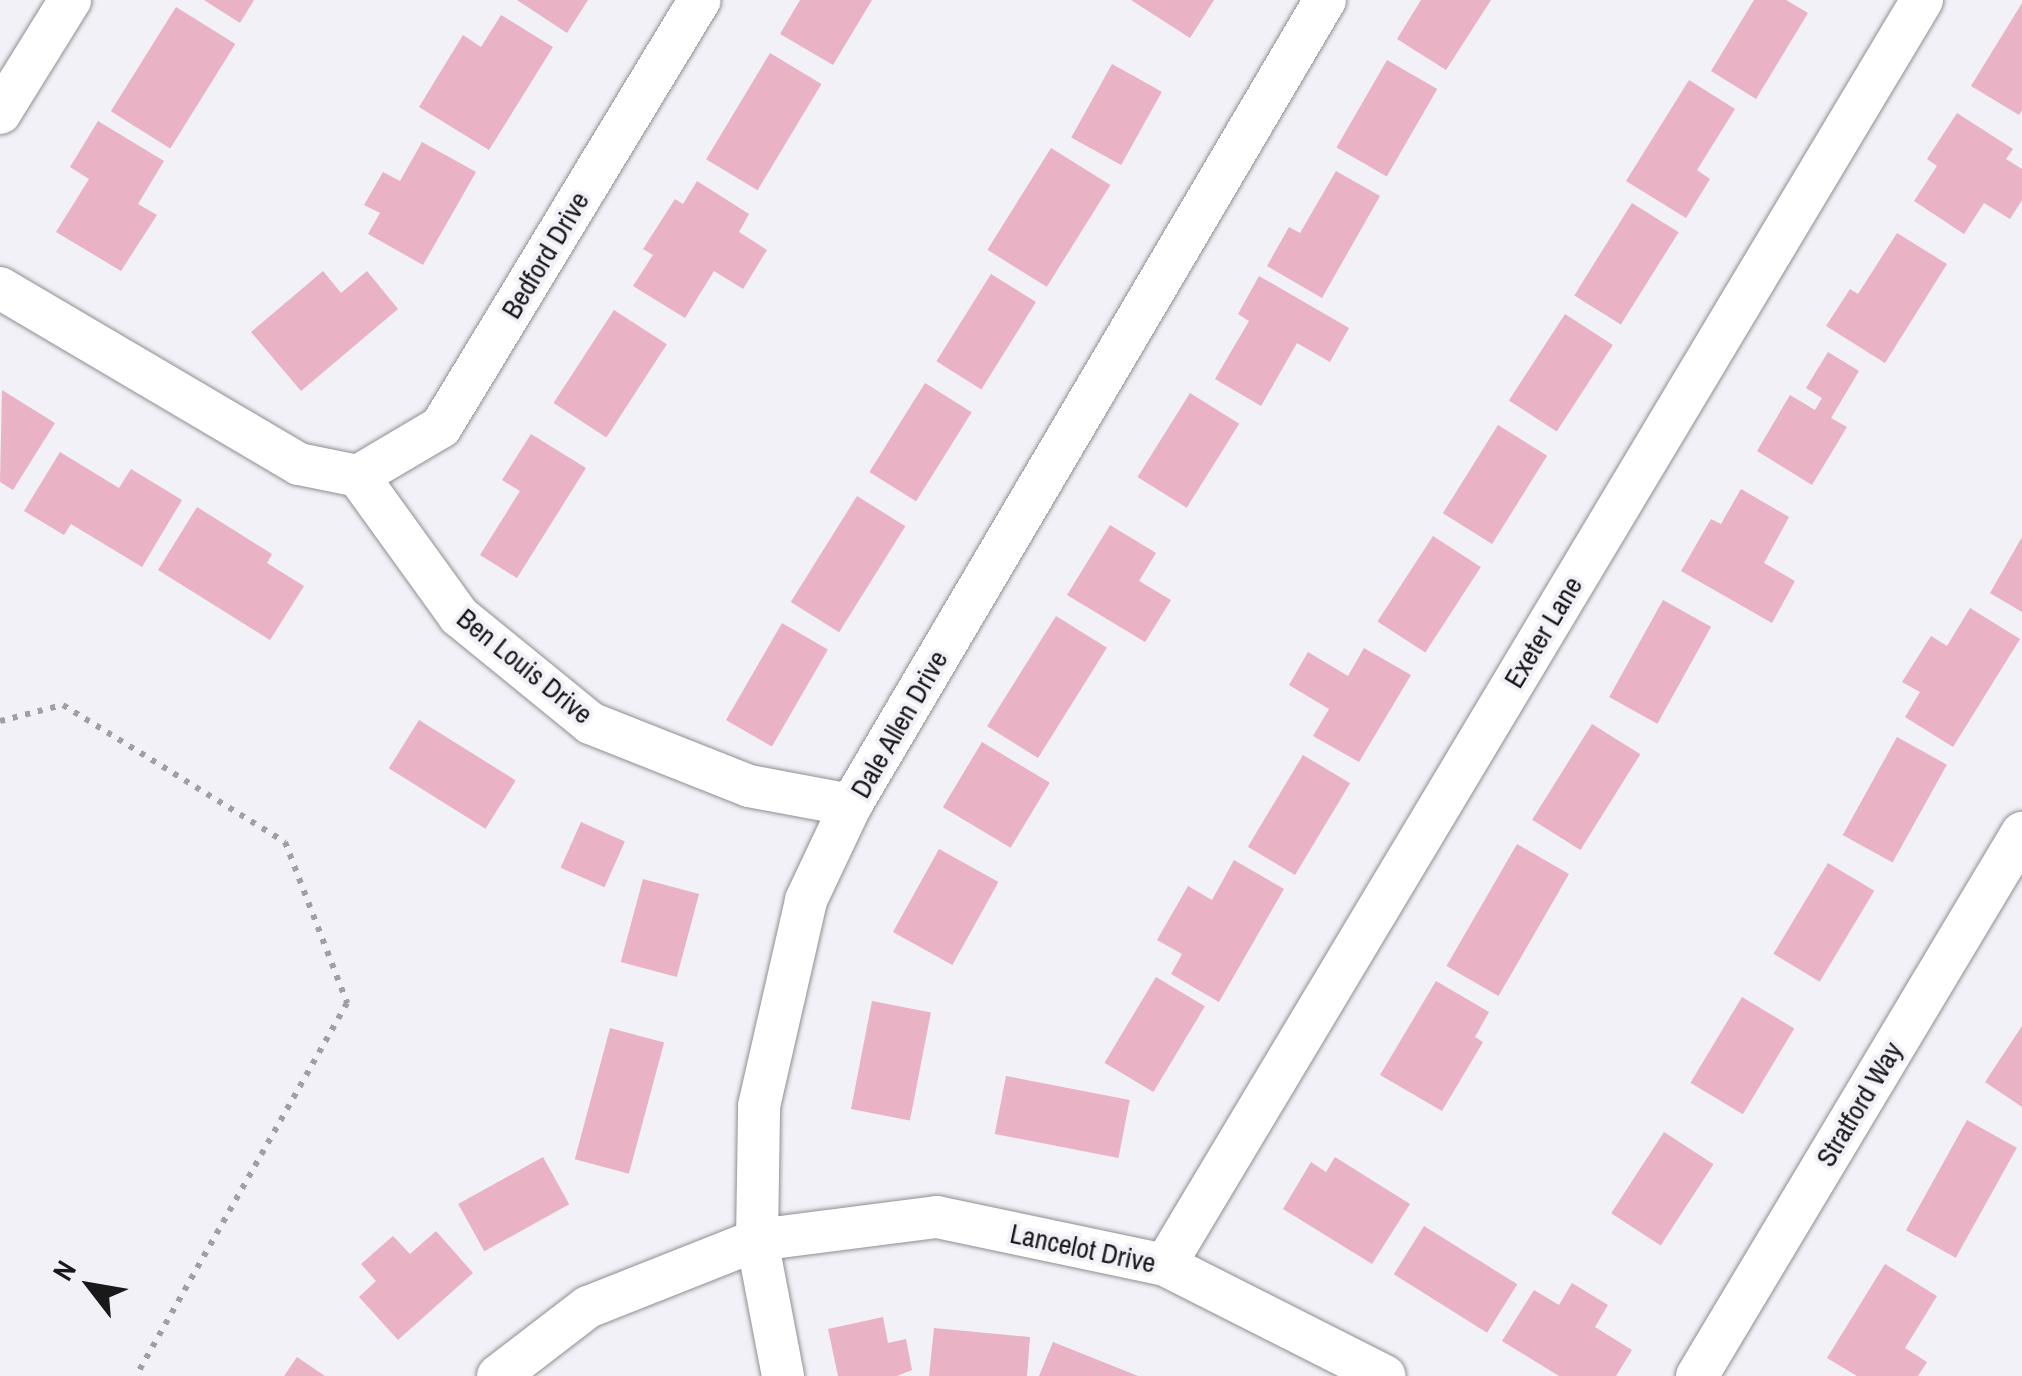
<!DOCTYPE html>
<html>
<head>
<meta charset="utf-8">
<style>
  body { margin:0 }
  #map { position:relative; width:2022px; height:1376px; overflow:hidden; background:#f2f1f7; font-family:"Archivo Narrow",sans-serif }
  div>[style] { position:absolute }
  [style*='--x'] { left:calc(var(--x)*1px); top:calc(var(--y)*1px); width:calc(var(--w)*1px); rotate:calc(var(--a)*1deg) }
  .building>* { inset:0; background:#e9b2c5; transform-origin:0 0 }
  .path>* { height:6px; margin-top:-3px; transform-origin:0; background:repeating-linear-gradient(90deg,#a09fa4 0 5px,transparent 0 13px) }
  .roads { filter:drop-shadow(0 0 2px #8e8e93) drop-shadow(0 0 2px #8e8e93) }
  .street>* { height:42px; margin:-21px; padding:0 21px; transform-origin:21px; border-radius:21px; background:#fff }
  span { translate:-50% -50%; white-space:nowrap; text-align:center; line-height:1.15; -webkit-text-stroke:8px #f2f1f7; paint-order:stroke }
  .street-label { font-size:28px; color:#19191b }
  .north { position:absolute; left:40px; top:1236px; width:100px; height:100px; -webkit-text-stroke:8px #f2f1f7; paint-order:stroke; rotate:301deg; font-size:28px; font-weight:700; line-height:40px; text-align:center; color:#19191b }
  .north::after { content:''; display:block; margin:auto; width:35px; height:45px; background:#19191b; clip-path:polygon(50% 0,100% 100%,50% 72%,0 100%) }
</style>
</head>
<body>
<div id="map">
  <div class="building">
    <i style="clip-path:polygon(204px 0,254px 0,240px 23px)"></i>
    <i style="clip-path:polygon(517px 0,588px 0,567px 33px)"></i>
    <i style="clip-path:polygon(800px 0,872px 0,833px 65px,780px 34px)"></i>
    <i style="clip-path:polygon(1131px 0,1214px 0,1190px 38px)"></i>
    <i style="clip-path:polygon(1421px 0,1491px 0,1446px 70px,1397px 39px)"></i>
    <i style="clip-path:polygon(1754px 0,1786px 0,1808px 13px,1756px 99px,1711px 71px)"></i>
    <i style="clip-path:polygon(2022px 3px,2022px 110px,2019px 115px,1971px 86px)"></i>
    <i style="left:176px;top:7px;width:70px;height:123px;rotate:32deg"></i>
    <i style="clip-path:polygon(501px 15px,553px 47px,489px 150px,419px 107px,463px 35px,481px 47px)"></i>
    <i style="left:770px;top:53px;width:60px;height:124px;rotate:31deg"></i>
    <i style="left:1387px;top:60px;width:58px;height:101px;rotate:30deg"></i>
    <i style="left:1112px;top:64px;width:57px;height:84px;rotate:29deg"></i>
    <i style="clip-path:polygon(1689px 80px,1735px 109px,1697px 170px,1710px 179px,1686px 218px,1626px 181px)"></i>
    <i style="clip-path:polygon(1957px 113px,2013px 149px,2006px 159px,2022px 169px,2022px 200px,2010px 219px,1984px 203px,1964px 234px,1914px 201px,1937px 166px,1927px 159px)"></i>
    <i style="clip-path:polygon(98px 121px,164px 161px,138px 204px,157px 215px,121px 271px,56px 232px,89px 179px,70px 167px)"></i>
    <i style="clip-path:polygon(422px 142px,476px 172px,423px 265px,368px 234px,380px 213px,364px 205px,383px 172px,400px 181px)"></i>
    <i style="left:1051px;top:148px;width:70px;height:120px;rotate:32deg"></i>
    <i style="clip-path:polygon(1336px 171px,1380px 196px,1322px 298px,1267px 266px,1289px 227px,1300px 233px)"></i>
    <i style="clip-path:polygon(697px 181px,749px 214px,739px 232px,767px 250px,743px 289px,714px 271px,685px 318px,633px 286px,653px 255px,643px 249px,675px 199px,683px 204px)"></i>
    <i style="left:1632px;top:203px;width:55px;height:109px;rotate:32deg"></i>
    <i style="clip-path:polygon(1897px 233px,1947px 264px,1885px 363px,1826px 326px,1850px 289px,1858px 294px)"></i>
    <i style="clip-path:polygon(323px 271px,341px 293px,367px 271px,398px 309px,301px 391px,251px 332px)"></i>
    <i style="left:991px;top:274px;width:53px;height:103px;rotate:32deg"></i>
    <i style="clip-path:polygon(1259px 276px,1349px 328px,1330px 362px,1297px 343px,1261px 406px,1215px 379px,1249px 321px,1238px 314px)"></i>
    <i style="left:614px;top:310px;width:63px;height:111px;rotate:33deg"></i>
    <i style="left:1565px;top:314px;width:57px;height:103px;rotate:33deg"></i>
    <i style="clip-path:polygon(1828px 352px,1859px 371px,1831px 418px,1847px 427px,1812px 485px,1757px 451px,1790px 395px,1815px 410px,1822px 398px,1806px 388px)"></i>
    <i style="left:925px;top:383px;width:55px;height:105px;rotate:32deg"></i>
    <i style="clip-path:polygon(2px 390px,55px 423px,13px 490px,0 482px)"></i>
    <i style="left:1190px;top:393px;width:58px;height:99px;rotate:32deg"></i>
    <i style="left:1498px;top:425px;width:58px;height:104px;rotate:32deg"></i>
    <i style="clip-path:polygon(531px 434px,586px 468px,517px 578px,480px 555px,520px 491px,502px 480px)"></i>
    <i style="clip-path:polygon(60px 452px,119px 488px,131px 469px,182px 500px,142px 567px,71px 524px,64px 535px,24px 511px)"></i>
    <i style="clip-path:polygon(1741px 489px,1789px 517px,1764px 563px,1795px 581px,1772px 623px,1681px 571px,1711px 519px,1721px 524px)"></i>
    <i style="left:857px;top:496px;width:57px;height:125px;rotate:32deg"></i>
    <i style="clip-path:polygon(197px 507px,272px 554px,267px 563px,304px 586px,270px 640px,158px 570px)"></i>
    <i style="clip-path:polygon(1110px 525px,1156px 553px,1139px 581px,1171px 600px,1145px 642px,1067px 595px)"></i>
    <i style="left:1433px;top:536px;width:57px;height:102px;rotate:33deg"></i>
    <i style="clip-path:polygon(2022px 537px,2022px 612px,1990px 593px)"></i>
    <i style="left:1663px;top:600px;width:55px;height:111px;rotate:29deg"></i>
    <i style="clip-path:polygon(1970px 608px,2020px 639px,1953px 747px,1905px 717px,1920px 692px,1902px 682px,1931px 636px,1947px 646px)"></i>
    <i style="left:1056px;top:616px;width:60px;height:130px;rotate:32deg"></i>
    <i style="left:782px;top:623px;width:53px;height:112px;rotate:30deg"></i>
    <i style="clip-path:polygon(1364px 648px,1411px 675px,1359px 762px,1313px 736px,1329px 709px,1289px 685px,1308px 652px,1348px 676px)"></i>
    <i style="left:419px;top:720px;width:114px;height:57px;rotate:32deg"></i>
    <i style="left:1592px;top:724px;width:57px;height:113px;rotate:32deg"></i>
    <i style="left:1897px;top:737px;width:57px;height:112px;rotate:29deg"></i>
    <i style="left:982px;top:742px;width:79px;height:76px;rotate:31deg"></i>
    <i style="left:1303px;top:755px;width:55px;height:107px;rotate:31deg"></i>
    <i style="left:581px;top:822px;width:48px;height:50px;rotate:24deg"></i>
    <i style="left:1517px;top:844px;width:60px;height:141px;rotate:30deg"></i>
    <i style="left:939px;top:849px;width:68px;height:95px;rotate:29deg"></i>
    <i style="clip-path:polygon(1234px 860px,1284px 889px,1219px 1002px,1171px 974px,1182px 954px,1157px 940px,1188px 886px,1212px 900px)"></i>
    <i style="left:1828px;top:863px;width:54px;height:106px;rotate:31deg"></i>
    <i style="left:643px;top:879px;width:58px;height:86px;rotate:15deg"></i>
    <i style="left:1156px;top:977px;width:57px;height:100px;rotate:31deg"></i>
    <i style="clip-path:polygon(1436px 981px,1489px 1012px,1475px 1037px,1483px 1042px,1442px 1111px,1380px 1075px)"></i>
    <i style="left:1742px;top:997px;width:61px;height:100px;rotate:31deg"></i>
    <i style="left:872px;top:1001px;width:60px;height:110px;rotate:11deg"></i>
    <i style="clip-path:polygon(2022px 1026px,2022px 1107px,1985px 1082px)"></i>
    <i style="left:610px;top:1028px;width:56px;height:136px;rotate:15deg"></i>
    <i style="left:1006px;top:1076px;width:126px;height:59px;rotate:11deg"></i>
    <i style="left:1967px;top:1120px;width:57px;height:126px;rotate:29deg"></i>
    <i style="left:1664px;top:1132px;width:59px;height:97px;rotate:33deg"></i>
    <i style="left:543px;top:1157px;width:54px;height:97px;rotate:61deg"></i>
    <i style="clip-path:polygon(1335px 1157px,1410px 1204px,1372px 1264px,1283px 1209px,1311px 1162px,1326px 1172px)"></i>
    <i style="left:1424px;top:1226px;width:110px;height:57px;rotate:32deg"></i>
    <i style="clip-path:polygon(436px 1231px,473px 1273px,398px 1340px,359px 1297px,376px 1281px,361px 1264px,393px 1236px,410px 1254px)"></i>
    <i style="clip-path:polygon(1885px 1264px,1937px 1296px,1905px 1348px,1927px 1362px,1918px 1376px,1857px 1376px,1827px 1358px)"></i>
    <i style="clip-path:polygon(1572px 1283px,1608px 1305px,1595px 1327px,1632px 1350px,1616px 1376px,1559px 1376px,1502px 1341px,1534px 1290px,1559px 1305px)"></i>
    <i style="clip-path:polygon(883px 1317px,888px 1343px,906px 1339px,912px 1370px,897px 1376px,838px 1376px,828px 1329px)"></i>
    <i style="clip-path:polygon(934px 1328px,1030px 1337px,1027px 1376px,929px 1376px)"></i>
    <i style="clip-path:polygon(1053px 1342px,1138px 1376px,1039px 1376px)"></i>
    <i style="clip-path:polygon(297px 1357px,325px 1376px,284px 1376px)"></i>
  </div>
  <div class="path">
    <i style="--x:0;--y:721;--w:65;--a:-14.3"></i>
    <i style="--x:63;--y:705;--w:261;--a:31.7"></i>
    <i style="--x:285;--y:842;--w:173;--a:68.9"></i>
    <i style="--x:347;--y:1003;--w:429;--a:119.5"></i>
  </div>
  <div class="roads">
    <div class="street">
      <i style="--x:0;--y:113;--w:133;--a:-58.2"></i>
      <i style="--x:0;--y:288;--w:347;--a:30.5"></i>
      <i style="--x:299;--y:464;--w:60;--a:11.5"></i>
      <i style="--x:358;--y:476;--w:173;--a:54.2"></i>
      <i style="--x:459;--y:616;--w:169;--a:39.2"></i>
      <i style="--x:590;--y:723;--w:171;--a:21.6"></i>
      <i style="--x:749;--y:786;--w:104;--a:10.6"></i>
      <i style="--x:358;--y:476;--w:96;--a:-30.6"></i>
      <i style="--x:441;--y:427;--w:499;--a:-58.8"></i>
      <i style="--x:1165;--y:1265;--w:1474;--a:-59.1"></i>
      <i style="--x:498;--y:1376;--w:113;--a:-37.5"></i>
      <i style="--x:588;--y:1307;--w:182;--a:-21.6"></i>
      <i style="--x:757;--y:1240;--w:134;--a:-89.1"></i>
      <i style="--x:759;--y:1106;--w:211;--a:-77.1"></i>
      <i style="--x:806;--y:900;--w:105;--a:-64.7"></i>
      <i style="--x:851;--y:805;--w:934;--a:-59.51"></i>
      <i style="--x:783;--y:1376;--w:138;--a:-100.8"></i>
      <i style="--x:757;--y:1240;--w:181;--a:-7.3"></i>
      <i style="--x:937;--y:1217;--w:233;--a:11.9"></i>
      <i style="--x:1165;--y:1265;--w:246;--a:26.8"></i>
      <i style="--x:1697;--y:1376;--w:633;--a:-59.1"></i>
    </div>
  </div>
  <div class="street-label">
    <span style="left:545px;top:255px;rotate:-59deg">Bedford Drive</span>
    <span style="left:1543px;top:632px;rotate:-59deg">Exeter Lane</span>
    <span style="left:525px;top:666px;rotate:39deg">Ben Louis Drive</span>
    <span style="left:899px;top:724px;rotate:-60deg">Dale Allen Drive</span>
    <span style="left:1859px;top:1104px;rotate:-59deg">Stratford Way</span>
    <span style="left:1083px;top:1248px;rotate:12deg">Lancelot Drive</span>
  </div>
  <div class="north">N</div>
</div>
</body>
</html>
